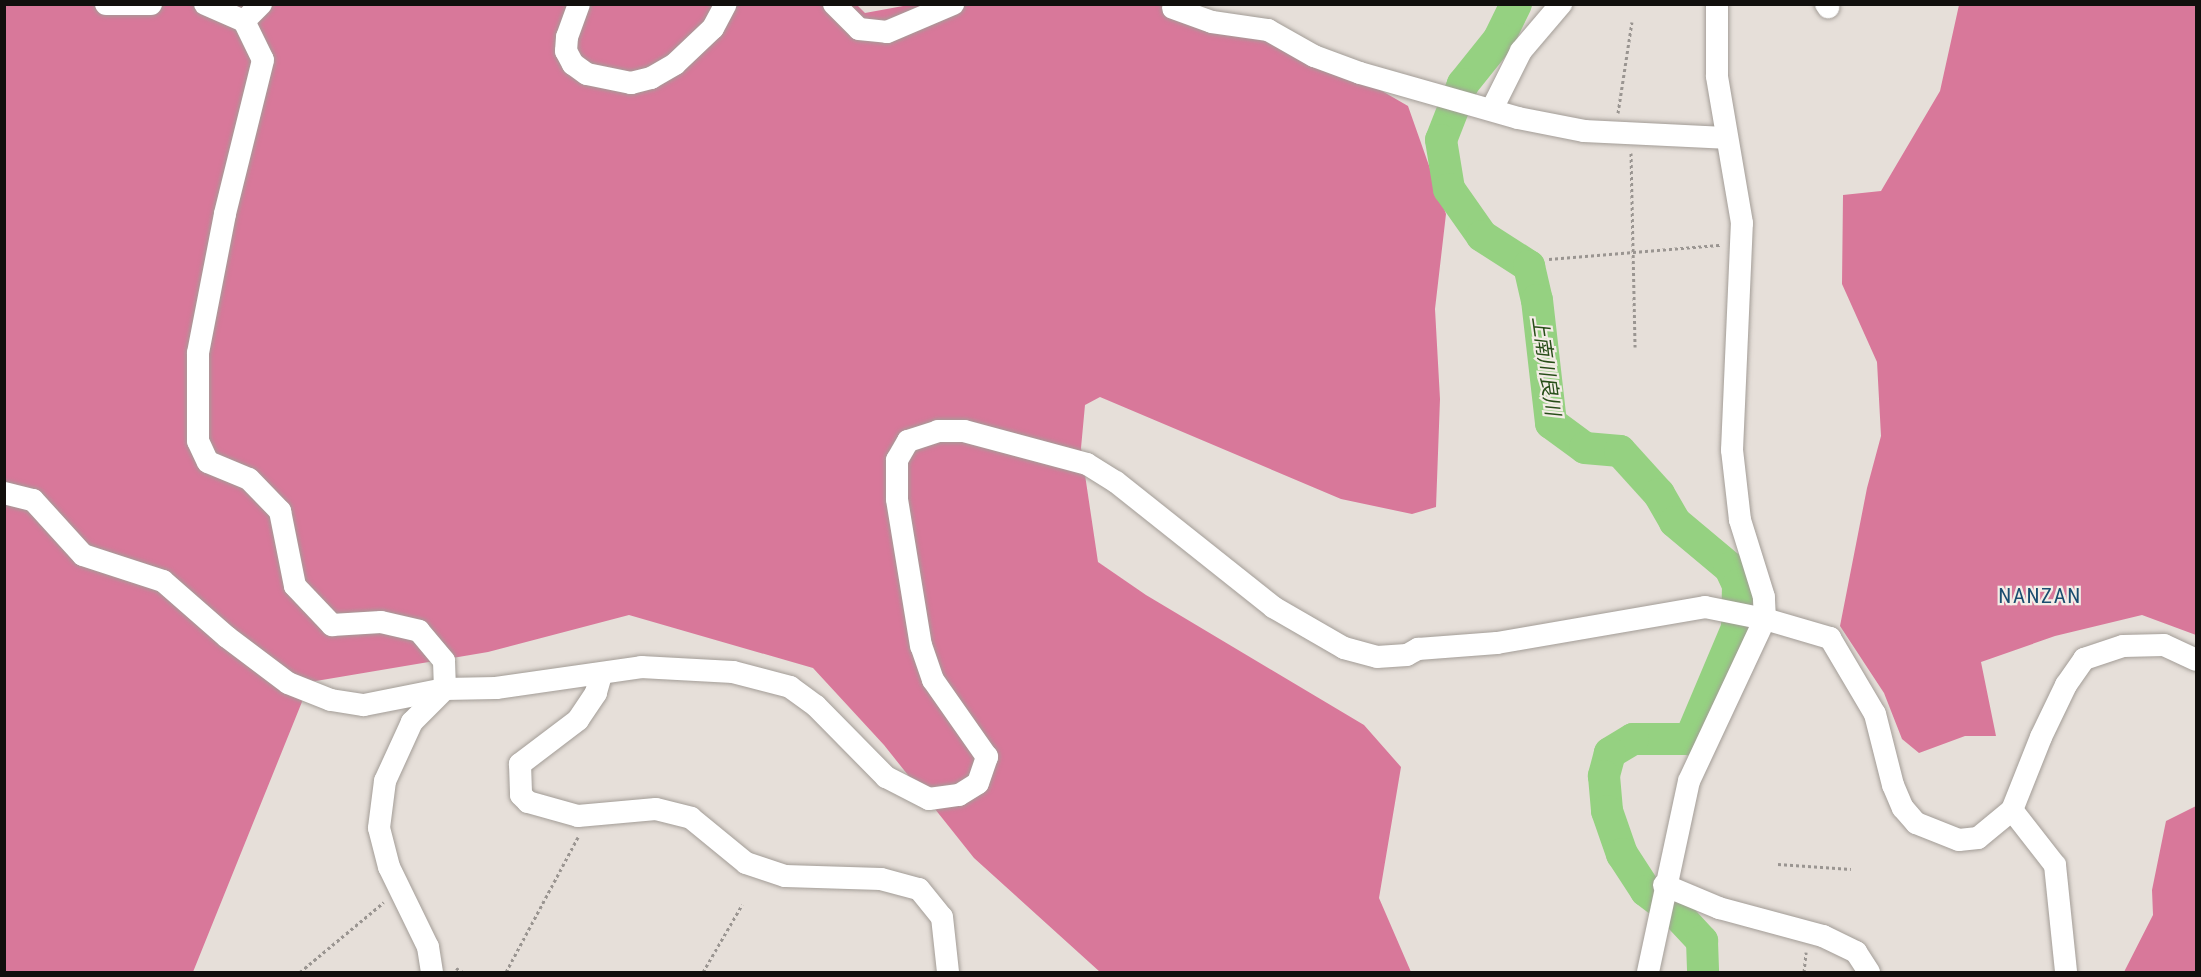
<!DOCTYPE html>
<html>
<head>
<meta charset="utf-8">
<style>
  body { margin:0 }
  #map { position:relative; width:2201px; height:977px; overflow:hidden; background:#e6dfd9; font-family:"Roboto Condensed","Noto Sans JP",sans-serif }
  div>[style] { position:absolute }
  [style*='--x'] { left:calc(var(--x)*1px); top:calc(var(--y)*1px); width:calc(var(--w)*1px); rotate:calc(var(--a)*1deg) }
  .forest>* { inset:0; background:#d8789a }
  .river>* { height:32px; margin:-16px; padding:0 16px; transform-origin:16px; border-radius:16px; background:#95d181 }
  .path>* { height:3px; margin-top:-1.5px; transform-origin:0; background:repeating-linear-gradient(90deg,#9a9591 0 3px,transparent 0 6px) }
  .roads { filter:drop-shadow(0 0 2px #a39d97) drop-shadow(0 0 2px #a39d97) }
  .minor>* { height:22px; margin:-11px; padding:0 11px; transform-origin:11px; border-radius:11px; background:#fff }
  span { translate:-50% -50%; white-space:nowrap; text-align:center; line-height:1.15; -webkit-text-stroke:4.5px #f3ece6; paint-order:stroke }
  .water-label { font-size:20px; color:#274d18; font-style:italic }
  .quarter-label { font-size:21px; color:#1a4d70; letter-spacing:1.5px }
  .frame { position:absolute; inset:0; border:6px solid #110f0d; pointer-events:none }
</style>
</head>
<body>
<div id="map">
  <div class="forest">
    <i style="clip-path:polygon(856px 4px,865px 13px,914px 4px,1190px 5px,1280px 32px,1408px 106px,1446px 214px,1435px 309px,1440px 399px,1436px 507px,1412px 514px,1341px 499px,1100px 397px,1085px 405px,1081px 448px,1098px 562px,1146px 595px,1364px 725px,1401px 767px,1379px 898px,1411px 972px,1100px 972px,974px 858px,884px 745px,813px 668px,629px 615px,488px 652px,310px 682px,193px 972px,5px 972px,5px 5px)"></i>
    <i style="clip-path:polygon(1959px 5px,2196px 5px,2196px 635px,2142px 615px,2055px 636px,1981px 662px,1996px 736px,1965px 736px,1919px 753px,1902px 739px,1884px 693px,1840px 626px,1867px 488px,1881px 436px,1877px 362px,1842px 284px,1843px 195px,1881px 191px,1940px 91px)"></i>
    <i style="clip-path:polygon(2196px 806px,2196px 972px,2124px 972px,2153px 915px,2152px 890px,2166px 821px)"></i>
  </div>
  <div class="river">
    <i style="--x:1516;--y:4;--w:39;--a:116"></i>
    <i style="--x:1499;--y:39;--w:58;--a:128.7"></i>
    <i style="--x:1463;--y:84;--w:60;--a:111.4"></i>
    <i style="--x:1441;--y:140;--w:50;--a:80.7"></i>
    <i style="--x:1449;--y:189;--w:57;--a:54.9"></i>
    <i style="--x:1482;--y:236;--w:56;--a:32.6"></i>
    <i style="--x:1529;--y:266;--w:35;--a:77"></i>
    <i style="--x:1537;--y:300;--w:124;--a:83.5"></i>
    <i style="--x:1551;--y:423;--w:42;--a:36.3"></i>
    <i style="--x:1585;--y:448;--w:35;--a:5"></i>
    <i style="--x:1620;--y:451;--w:58;--a:47.8"></i>
    <i style="--x:1659;--y:494;--w:32;--a:60"></i>
    <i style="--x:1675;--y:522;--w:72;--a:39.9"></i>
    <i style="--x:1730;--y:568;--w:19;--a:65"></i>
    <i style="--x:1738;--y:585;--w:43;--a:91.3"></i>
    <i style="--x:1737;--y:628;--w:121;--a:112.9"></i>
    <i style="--x:1690;--y:739;--w:57;--a:180"></i>
    <i style="--x:1633;--y:739;--w:27;--a:149"></i>
    <i style="--x:1610;--y:753;--w:24;--a:105"></i>
    <i style="--x:1604;--y:776;--w:35;--a:85"></i>
    <i style="--x:1607;--y:811;--w:46;--a:70.8"></i>
    <i style="--x:1622;--y:854;--w:44;--a:57"></i>
    <i style="--x:1646;--y:891;--w:39;--a:37"></i>
    <i style="--x:1677;--y:914;--w:37;--a:47"></i>
    <i style="--x:1702;--y:941;--w:31;--a:88"></i>
  </div>
  <div class="path">
    <i style="--x:1618;--y:113;--w:92;--a:-81.3"></i>
    <i style="--x:1631;--y:153;--w:194;--a:88.8"></i>
    <i style="--x:1549;--y:259;--w:173;--a:-4.7"></i>
    <i style="--x:1778;--y:864;--w:73;--a:3.9"></i>
    <i style="--x:456;--y:968;--w:8;--a:30"></i>
    <i style="--x:300;--y:972;--w:109;--a:-39.8"></i>
    <i style="--x:506;--y:972;--w:153;--a:-61.9"></i>
    <i style="--x:703;--y:972;--w:78;--a:-59.8"></i>
    <i style="--x:1804;--y:972;--w:20;--a:-84"></i>
  </div>
  <div class="roads">
    <div class="minor">
      <i style="--x:106;--y:4;--w:45;--a:0"></i>
      <i style="--x:205;--y:4;--w:43;--a:23.6"></i>
      <i style="--x:244;--y:21;--w:43;--a:64"></i>
      <i style="--x:263;--y:60;--w:159;--a:103.9"></i>
      <i style="--x:225;--y:214;--w:142;--a:101"></i>
      <i style="--x:198;--y:353;--w:88;--a:90"></i>
      <i style="--x:198;--y:441;--w:23;--a:65"></i>
      <i style="--x:208;--y:462;--w:44;--a:22.5"></i>
      <i style="--x:249;--y:479;--w:45;--a:45.9"></i>
      <i style="--x:280;--y:511;--w:76;--a:78.7"></i>
      <i style="--x:295;--y:586;--w:54;--a:46.5"></i>
      <i style="--x:332;--y:625;--w:49;--a:-3.5"></i>
      <i style="--x:381;--y:622;--w:39;--a:13"></i>
      <i style="--x:419;--y:631;--w:39;--a:50"></i>
      <i style="--x:444;--y:661;--w:28;--a:88"></i>
      <i style="--x:445;--y:689;--w:47;--a:135"></i>
      <i style="--x:412;--y:722;--w:65;--a:114.6"></i>
      <i style="--x:385;--y:781;--w:47;--a:97.3"></i>
      <i style="--x:379;--y:828;--w:40;--a:75.6"></i>
      <i style="--x:389;--y:867;--w:89;--a:64"></i>
      <i style="--x:428;--y:947;--w:25;--a:81"></i>
      <i style="--x:579;--y:4;--w:35;--a:110"></i>
      <i style="--x:567;--y:37;--w:14;--a:94"></i>
      <i style="--x:566;--y:51;--w:15;--a:62"></i>
      <i style="--x:573;--y:64;--w:17;--a:36"></i>
      <i style="--x:587;--y:74;--w:45;--a:11.6"></i>
      <i style="--x:631;--y:83;--w:21;--a:-14"></i>
      <i style="--x:651;--y:78;--w:28;--a:-30"></i>
      <i style="--x:675;--y:64;--w:52;--a:-43.5"></i>
      <i style="--x:713;--y:28;--w:27;--a:-62"></i>
      <i style="--x:834;--y:4;--w:35;--a:45"></i>
      <i style="--x:859;--y:29;--w:28;--a:6"></i>
      <i style="--x:887;--y:32;--w:72;--a:-23"></i>
      <i style="--x:1826;--y:4;--w:4;--a:56"></i>
      <i style="--x:1173;--y:8;--w:41;--a:19.7"></i>
      <i style="--x:1212;--y:22;--w:57;--a:8.1"></i>
      <i style="--x:1268;--y:30;--w:53;--a:29.5"></i>
      <i style="--x:1314;--y:56;--w:49;--a:20.3"></i>
      <i style="--x:1360;--y:73;--w:164;--a:15.9"></i>
      <i style="--x:1518;--y:118;--w:67;--a:11.1"></i>
      <i style="--x:1584;--y:131;--w:141;--a:2.8"></i>
      <i style="--x:244;--y:21;--w:24;--a:-45"></i>
      <i style="--x:1492;--y:109;--w:65;--a:-63.4"></i>
      <i style="--x:1521;--y:51;--w:62;--a:-49.6"></i>
      <i style="--x:4;--y:493;--w:30;--a:14"></i>
      <i style="--x:33;--y:500;--w:74;--a:47.7"></i>
      <i style="--x:83;--y:555;--w:84;--a:18"></i>
      <i style="--x:163;--y:581;--w:85;--a:41.2"></i>
      <i style="--x:227;--y:637;--w:76;--a:37"></i>
      <i style="--x:288;--y:683;--w:46;--a:21.6"></i>
      <i style="--x:331;--y:700;--w:33;--a:9"></i>
      <i style="--x:364;--y:705;--w:83;--a:-11.2"></i>
      <i style="--x:445;--y:689;--w:51;--a:-1.1"></i>
      <i style="--x:496;--y:688;--w:147;--a:-8.2"></i>
      <i style="--x:641;--y:667;--w:92;--a:3.1"></i>
      <i style="--x:733;--y:672;--w:59;--a:14.7"></i>
      <i style="--x:790;--y:687;--w:32;--a:36"></i>
      <i style="--x:816;--y:706;--w:100;--a:45.4"></i>
      <i style="--x:886;--y:777;--w:48;--a:27.1"></i>
      <i style="--x:929;--y:799;--w:30;--a:-8"></i>
      <i style="--x:959;--y:795;--w:22;--a:-32"></i>
      <i style="--x:978;--y:783;--w:28;--a:-71"></i>
      <i style="--x:987;--y:757;--w:94;--a:-125"></i>
      <i style="--x:933;--y:680;--w:36;--a:-109"></i>
      <i style="--x:921;--y:646;--w:149;--a:-99.3"></i>
      <i style="--x:897;--y:499;--w:39;--a:-90"></i>
      <i style="--x:897;--y:460;--w:22;--a:-60"></i>
      <i style="--x:908;--y:441;--w:32;--a:-18"></i>
      <i style="--x:938;--y:431;--w:26;--a:0"></i>
      <i style="--x:964;--y:431;--w:127;--a:15"></i>
      <i style="--x:1087;--y:464;--w:34;--a:32"></i>
      <i style="--x:1116;--y:482;--w:201;--a:38.5"></i>
      <i style="--x:1273;--y:607;--w:82;--a:30"></i>
      <i style="--x:1344;--y:648;--w:34;--a:15"></i>
      <i style="--x:1377;--y:657;--w:30;--a:-4"></i>
      <i style="--x:1407;--y:655;--w:13;--a:-29"></i>
      <i style="--x:1418;--y:649;--w:79;--a:-4.3"></i>
      <i style="--x:1497;--y:643;--w:211;--a:-9.8"></i>
      <i style="--x:1705;--y:607;--w:61;--a:11.3"></i>
      <i style="--x:1765;--y:619;--w:68;--a:16.3"></i>
      <i style="--x:1830;--y:638;--w:88;--a:59.4"></i>
      <i style="--x:1875;--y:714;--w:73;--a:75.8"></i>
      <i style="--x:1893;--y:785;--w:25;--a:67"></i>
      <i style="--x:1903;--y:808;--w:20;--a:49"></i>
      <i style="--x:1916;--y:823;--w:46;--a:21.6"></i>
      <i style="--x:1959;--y:840;--w:19;--a:-6"></i>
      <i style="--x:1978;--y:838;--w:44;--a:-39.5"></i>
      <i style="--x:2012;--y:810;--w:79;--a:-68.3"></i>
      <i style="--x:2041;--y:737;--w:58;--a:-64.3"></i>
      <i style="--x:2066;--y:685;--w:32;--a:-55"></i>
      <i style="--x:2084;--y:659;--w:41;--a:-18.4"></i>
      <i style="--x:2123;--y:646;--w:41;--a:-1.4"></i>
      <i style="--x:2164;--y:645;--w:35;--a:25"></i>
      <i style="--x:601;--y:675;--w:19;--a:106"></i>
      <i style="--x:596;--y:693;--w:32;--a:124"></i>
      <i style="--x:578;--y:720;--w:73;--a:142.8"></i>
      <i style="--x:520;--y:764;--w:31;--a:88"></i>
      <i style="--x:521;--y:795;--w:10;--a:45"></i>
      <i style="--x:528;--y:802;--w:52;--a:15.6"></i>
      <i style="--x:578;--y:816;--w:78;--a:-5.1"></i>
      <i style="--x:656;--y:809;--w:36;--a:14"></i>
      <i style="--x:691;--y:818;--w:71;--a:39.3"></i>
      <i style="--x:746;--y:863;--w:41;--a:18.4"></i>
      <i style="--x:785;--y:876;--w:96;--a:1.8"></i>
      <i style="--x:881;--y:879;--w:39;--a:15"></i>
      <i style="--x:919;--y:889;--w:36;--a:51"></i>
      <i style="--x:942;--y:917;--w:55;--a:83.8"></i>
      <i style="--x:2012;--y:810;--w:70;--a:52"></i>
      <i style="--x:2055;--y:865;--w:108;--a:84.1"></i>
      <i style="--x:1664;--y:885;--w:60;--a:22.7"></i>
      <i style="--x:1719;--y:908;--w:108;--a:15.1"></i>
      <i style="--x:1823;--y:936;--w:37;--a:26"></i>
      <i style="--x:1856;--y:952;--w:24;--a:57"></i>
      <i style="--x:1648;--y:972;--w:195;--a:-77.9"></i>
      <i style="--x:1689;--y:781;--w:179;--a:-64.9"></i>
      <i style="--x:1765;--y:619;--w:22;--a:-93"></i>
      <i style="--x:1764;--y:597;--w:81;--a:-107.3"></i>
      <i style="--x:1740;--y:520;--w:70;--a:-96.5"></i>
      <i style="--x:1732;--y:450;--w:227;--a:-87.5"></i>
      <i style="--x:1742;--y:223;--w:149;--a:-99.7"></i>
      <i style="--x:1717;--y:76;--w:72;--a:-90"></i>
    </div>
  </div>
  <div class="water-label">
    <span style="left:1546px;top:366px;rotate:82deg">上南川良川</span>
  </div>
  <div class="quarter-label">
    <span style="left:2040px;top:596px">NANZAN</span>
  </div>
  <div class="frame"></div>
</div>
</body>
</html>
